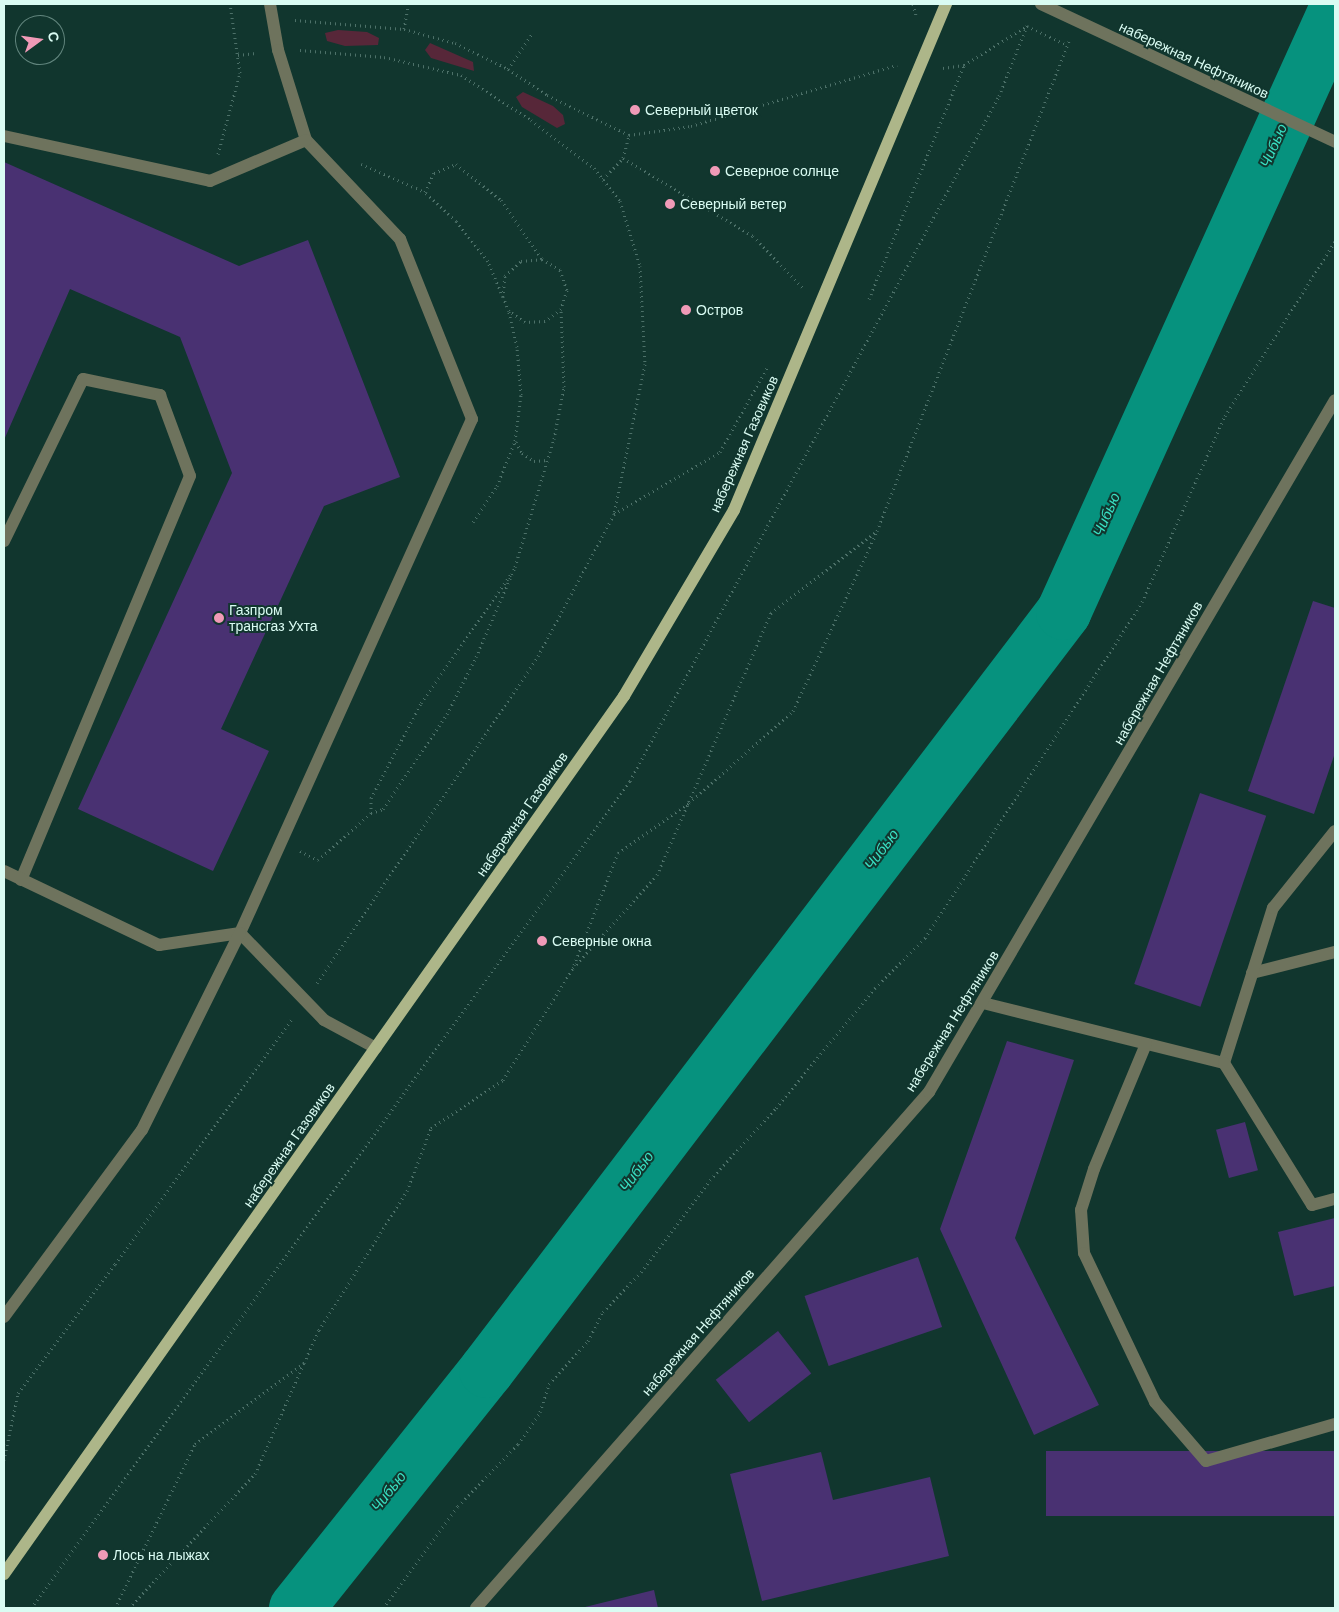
<!DOCTYPE html>
<html>
<head>
<meta charset="utf-8">
<style>
  body { margin:0 }
  #map { position:relative; width:1339px; height:1612px; overflow:hidden; background:#11362e; font-family:"DM Sans",sans-serif }
  div>[style] { position:absolute }
  [style*='--x'] { left:calc(var(--x)*1px); top:calc(var(--y)*1px); width:calc(var(--w)*1px); rotate:calc(var(--a)*1deg) }
  .green>* { inset:0; background:#572739 }
  .river>* { height:55px; margin:-27.5px; padding:0 27.5px; transform-origin:27.5px; border-radius:27.5px; background:#06927e }
  .building>* { inset:0; background:#493172; transform-origin:0 0 }
  .path>* { height:3px; margin-top:-1.5px; transform-origin:0; background:repeating-linear-gradient(90deg,#4d7169 0 1px,transparent 0 5px) }
  .minor>* { height:12px; margin:-6px; padding:0 6px; transform-origin:6px; border-radius:6px; background:#6e735d }
  .major>* { height:12px; margin:-6px; padding:0 6px; transform-origin:6px; border-radius:6px; background:#adb689 }
  .dots>* { width:14px; height:14px; translate:-50% -50%; box-sizing:border-box; border:2px solid #11362e; border-radius:50% }
  span { translate:-50% -50%; white-space:nowrap; text-align:center; line-height:1.15; -webkit-text-stroke:4px #11362e; paint-order:stroke }
  .street-label { font-size:14px; color:#dafcf3 }
  .poi-label { font-size:14px; color:#dafcf3 }
  .left { translate:0 -50%; text-align:left }
  .water-label { font-size:15px; color:#39dfc2; font-style:italic }
  .frame { position:absolute; inset:0; border:5px solid #dafcf3; pointer-events:none }
  .north { position:absolute; left:15px; top:15px; width:50px; height:50px; box-sizing:border-box; background:#11362e; border:1px solid #61857d; border-radius:50%; rotate:76deg; font-size:14px; font-weight:700; line-height:20px; text-align:center; color:#dafcf3 }
  .north::after { content:''; display:block; margin:auto; width:18px; height:22px; background:#f09ab7; clip-path:polygon(50% 0,100% 100%,50% 72%,0 100%) }
</style>
</head>
<body>
<div id="map">
  <div class="green">
    <i style="clip-path:polygon(338px 30px,367px 32px,379px 38px,378px 45px,345px 46px,327px 41px,325px 33px)"></i>
    <i style="clip-path:polygon(430px 43px,473px 62px,474px 71px,431px 58px,425px 50px)"></i>
    <i style="clip-path:polygon(523px 92px,553px 106px,563px 115px,565px 124px,557px 128px,522px 107px,516px 97px)"></i>
  </div>
  <div class="river">
    <i style="--x:296;--y:1608;--w:305;--a:-51.4"></i>
    <i style="--x:486;--y:1370;--w:953;--a:-52.72"></i>
    <i style="--x:1063;--y:612;--w:660;--a:-65.65"></i>
  </div>
  <div class="building">
    <i style="clip-path:polygon(4px 162px,239px 266px,308px 240px,400px 477px,324px 506px,221px 729px,269px 751px,213px 871px,78px 809px,232px 473px,180px 337px,70px 289px,4px 440px)"></i>
    <i style="clip-path:polygon(1313px 601px,1335px 608px,1335px 753px,1314px 814px,1248px 791px)"></i>
    <i style="left:1200px;top:793px;width:70px;height:202px;rotate:19deg"></i>
    <i style="clip-path:polygon(1007px 1041px,1074px 1060px,1015px 1238px,1099px 1405px,1034px 1435px,940px 1229px)"></i>
    <i style="left:1245px;top:1122px;width:50px;height:30px;rotate:75deg"></i>
    <i style="clip-path:polygon(1335px 1218px,1335px 1286px,1294px 1296px,1278px 1232px)"></i>
    <i style="left:918px;top:1257px;width:74px;height:120px;rotate:71deg"></i>
    <i style="left:778px;top:1331px;width:54px;height:79px;rotate:52deg"></i>
    <i style="left:1335px;top:1451px;width:65px;height:289px;rotate:90deg"></i>
    <i style="clip-path:polygon(821px 1452px,833px 1500px,930px 1477px,949px 1556px,762px 1601px,730px 1474px)"></i>
    <i style="clip-path:polygon(654px 1590px,658px 1608px,581px 1608px)"></i>
  </div>
  <div class="path">
    <i style="--x:913;--y:4;--w:11;--a:75"></i>
    <i style="--x:295;--y:20;--w:109;--a:4.7"></i>
    <i style="--x:404;--y:29;--w:53;--a:15.4"></i>
    <i style="--x:455;--y:43;--w:59;--a:26.1"></i>
    <i style="--x:508;--y:69;--w:47;--a:33.7"></i>
    <i style="--x:547;--y:95;--w:91;--a:26"></i>
    <i style="--x:629;--y:135;--w:63;--a:-8.3"></i>
    <i style="--x:691;--y:126;--w:215;--a:-16.5"></i>
    <i style="--x:404;--y:29;--w:23;--a:-80"></i>
    <i style="--x:300;--y:50;--w:84;--a:4.8"></i>
    <i style="--x:384;--y:57;--w:79;--a:13.2"></i>
    <i style="--x:461;--y:75;--w:83;--a:32.7"></i>
    <i style="--x:531;--y:120;--w:79;--a:37.3"></i>
    <i style="--x:594;--y:168;--w:42;--a:51.8"></i>
    <i style="--x:620;--y:201;--w:68;--a:72.9"></i>
    <i style="--x:640;--y:266;--w:98;--a:87.1"></i>
    <i style="--x:645;--y:364;--w:153;--a:101.7"></i>
    <i style="--x:238;--y:55;--w:19;--a:-6"></i>
    <i style="--x:943;--y:68;--w:21;--a:-8"></i>
    <i style="--x:964;--y:65;--w:74;--a:-31.8"></i>
    <i style="--x:1027;--y:26;--w:44;--a:25.4"></i>
    <i style="--x:508;--y:69;--w:42;--a:-55.6"></i>
    <i style="--x:218;--y:154;--w:84;--a:-74.8"></i>
    <i style="--x:240;--y:73;--w:70;--a:-98.2"></i>
    <i style="--x:623;--y:158;--w:152;--a:31"></i>
    <i style="--x:753;--y:236;--w:72;--a:46.1"></i>
    <i style="--x:361;--y:164;--w:70;--a:23.6"></i>
    <i style="--x:603;--y:179;--w:29;--a:-46"></i>
    <i style="--x:623;--y:158;--w:24;--a:-75"></i>
    <i style="--x:503;--y:297;--w:21;--a:-85"></i>
    <i style="--x:505;--y:276;--w:22;--a:-43"></i>
    <i style="--x:521;--y:261;--w:21;--a:-5"></i>
    <i style="--x:542;--y:259;--w:21;--a:31"></i>
    <i style="--x:560;--y:270;--w:21;--a:71"></i>
    <i style="--x:567;--y:290;--w:20;--a:108"></i>
    <i style="--x:561;--y:309;--w:20;--a:143"></i>
    <i style="--x:545;--y:321;--w:20;--a:177"></i>
    <i style="--x:525;--y:322;--w:19;--a:-145"></i>
    <i style="--x:509;--y:311;--w:15;--a:-113"></i>
    <i style="--x:503;--y:297;--w:39;--a:-113"></i>
    <i style="--x:488;--y:261;--w:51;--a:-128.7"></i>
    <i style="--x:456;--y:221;--w:42;--a:-136.9"></i>
    <i style="--x:425;--y:192;--w:21;--a:-65"></i>
    <i style="--x:434;--y:173;--w:24;--a:-22"></i>
    <i style="--x:456;--y:164;--w:58;--a:38.7"></i>
    <i style="--x:501;--y:200;--w:72;--a:55.2"></i>
    <i style="--x:869;--y:299;--w:253;--a:-67.9"></i>
    <i style="--x:516;--y:442;--w:13;--a:61"></i>
    <i style="--x:522;--y:453;--w:14;--a:34"></i>
    <i style="--x:534;--y:461;--w:14;--a:-4"></i>
    <i style="--x:473;--y:522;--w:43;--a:-56.3"></i>
    <i style="--x:497;--y:486;--w:48;--a:-68.2"></i>
    <i style="--x:515;--y:441;--w:46;--a:-82.6"></i>
    <i style="--x:521;--y:395;--w:48;--a:-94.8"></i>
    <i style="--x:517;--y:347;--w:37;--a:-103"></i>
    <i style="--x:371;--y:813;--w:15;--a:-90"></i>
    <i style="--x:371;--y:798;--w:107;--a:-62.2"></i>
    <i style="--x:421;--y:703;--w:157;--a:-55.1"></i>
    <i style="--x:300;--y:851;--w:20;--a:27"></i>
    <i style="--x:318;--y:860;--w:71;--a:-41.6"></i>
    <i style="--x:371;--y:813;--w:13;--a:-18"></i>
    <i style="--x:383;--y:809;--w:115;--a:-56"></i>
    <i style="--x:447;--y:714;--w:64;--a:-63"></i>
    <i style="--x:476;--y:657;--w:98;--a:-66.6"></i>
    <i style="--x:515;--y:567;--w:134;--a:-73.1"></i>
    <i style="--x:554;--y:439;--w:53;--a:-79.1"></i>
    <i style="--x:564;--y:387;--w:78;--a:-92.2"></i>
    <i style="--x:574;--y:965;--w:120;--a:-68.6"></i>
    <i style="--x:618;--y:853;--w:87;--a:-35.2"></i>
    <i style="--x:689;--y:803;--w:139;--a:-41.5"></i>
    <i style="--x:793;--y:711;--w:198;--a:-64.9"></i>
    <i style="--x:317;--y:983;--w:395;--a:-55.9"></i>
    <i style="--x:538;--y:656;--w:161;--a:-61.8"></i>
    <i style="--x:614;--y:514;--w:123;--a:-30.3"></i>
    <i style="--x:720;--y:452;--w:98;--a:-60.8"></i>
    <i style="--x:4;--y:1460;--w:68;--a:-78.2"></i>
    <i style="--x:18;--y:1393;--w:161;--a:-53.1"></i>
    <i style="--x:115;--y:1264;--w:302;--a:-54.2"></i>
    <i style="--x:31;--y:1608;--w:1021;--a:-54.08"></i>
    <i style="--x:630;--y:781;--w:778;--a:-61.69"></i>
    <i style="--x:999;--y:96;--w:79;--a:-68.3"></i>
    <i style="--x:115;--y:1608;--w:182;--a:-64"></i>
    <i style="--x:195;--y:1444;--w:136;--a:-36.6"></i>
    <i style="--x:304;--y:1363;--w:36;--a:-66"></i>
    <i style="--x:319;--y:1330;--w:165;--a:-57.7"></i>
    <i style="--x:407;--y:1191;--w:67;--a:-69.1"></i>
    <i style="--x:431;--y:1128;--w:87;--a:-33.7"></i>
    <i style="--x:503;--y:1080;--w:132;--a:-58"></i>
    <i style="--x:573;--y:968;--w:125;--a:-47.9"></i>
    <i style="--x:657;--y:875;--w:286;--a:-66.5"></i>
    <i style="--x:771;--y:613;--w:134;--a:-37.7"></i>
    <i style="--x:877;--y:531;--w:526;--a:-68.6"></i>
    <i style="--x:129;--y:1608;--w:184;--a:-46.8"></i>
    <i style="--x:255;--y:1474;--w:121;--a:-66.2"></i>
    <i style="--x:383;--y:1608;--w:127;--a:-53.7"></i>
    <i style="--x:458;--y:1506;--w:86;--a:-45.9"></i>
    <i style="--x:518;--y:1444;--w:39;--a:-55"></i>
    <i style="--x:540;--y:1412;--w:29;--a:-72"></i>
    <i style="--x:549;--y:1384;--w:58;--a:-47.8"></i>
    <i style="--x:588;--y:1341;--w:33;--a:-63"></i>
    <i style="--x:603;--y:1312;--w:55;--a:-46.5"></i>
    <i style="--x:641;--y:1272;--w:115;--a:-53.1"></i>
    <i style="--x:710;--y:1180;--w:98;--a:-47.5"></i>
    <i style="--x:776;--y:1108;--w:156;--a:-50.5"></i>
    <i style="--x:875;--y:988;--w:71;--a:-45"></i>
    <i style="--x:925;--y:938;--w:400;--a:-57.1"></i>
    <i style="--x:1142;--y:602;--w:204;--a:-66"></i>
    <i style="--x:1225;--y:416;--w:207;--a:-57.8"></i>
  </div>
  <div class="minor">
    <i style="--x:270;--y:4;--w:47;--a:80.1"></i>
    <i style="--x:278;--y:50;--w:94;--a:72.7"></i>
    <i style="--x:306;--y:140;--w:137;--a:46.5"></i>
    <i style="--x:400;--y:239;--w:194;--a:68.2"></i>
    <i style="--x:472;--y:419;--w:564;--a:114.29"></i>
    <i style="--x:240;--y:933;--w:121;--a:46"></i>
    <i style="--x:324;--y:1020;--w:59;--a:28.3"></i>
    <i style="--x:1041;--y:4;--w:325;--a:25.1"></i>
    <i style="--x:4;--y:136;--w:211;--a:12.3"></i>
    <i style="--x:210;--y:181;--w:104;--a:-23.1"></i>
    <i style="--x:4;--y:541;--w:180;--a:-64"></i>
    <i style="--x:83;--y:379;--w:79;--a:11.7"></i>
    <i style="--x:160;--y:395;--w:86;--a:69.7"></i>
    <i style="--x:190;--y:476;--w:438;--a:112.7"></i>
    <i style="--x:4;--y:871;--w:172;--a:25.5"></i>
    <i style="--x:159;--y:945;--w:82;--a:-8.4"></i>
    <i style="--x:1252;--y:973;--w:86;--a:-14.2"></i>
    <i style="--x:983;--y:1003;--w:248;--a:14"></i>
    <i style="--x:1224;--y:1063;--w:163;--a:-72.5"></i>
    <i style="--x:1273;--y:908;--w:99;--a:-51.2"></i>
    <i style="--x:1146;--y:1044;--w:135;--a:112.6"></i>
    <i style="--x:1094;--y:1169;--w:43;--a:107.6"></i>
    <i style="--x:1081;--y:1210;--w:43;--a:86"></i>
    <i style="--x:1084;--y:1253;--w:165;--a:64.5"></i>
    <i style="--x:1155;--y:1402;--w:78;--a:49.2"></i>
    <i style="--x:1206;--y:1461;--w:134;--a:-16"></i>
    <i style="--x:1224;--y:1063;--w:167;--a:58.2"></i>
    <i style="--x:1312;--y:1205;--w:24;--a:-15"></i>
    <i style="--x:4;--y:1317;--w:232;--a:-53.6"></i>
    <i style="--x:142;--y:1130;--w:220;--a:-63.6"></i>
    <i style="--x:476;--y:1608;--w:687;--a:-48.72"></i>
    <i style="--x:929;--y:1092;--w:802;--a:-59.6"></i>
  </div>
  <div class="major">
    <i style="--x:4;--y:1574;--w:1075;--a:-54.77"></i>
    <i style="--x:624;--y:696;--w:216;--a:-59.4"></i>
    <i style="--x:734;--y:510;--w:549;--a:-67.27"></i>
  </div>
  <div class="dots">
    <i style="left:635px;top:110px;background:#f09ab7"></i>
    <i style="left:715px;top:171px;background:#f09ab7"></i>
    <i style="left:670px;top:204px;background:#f09ab7"></i>
    <i style="left:686px;top:310px;background:#f09ab7"></i>
    <i style="left:219px;top:618px;background:#f09ab7"></i>
    <i style="left:542px;top:941px;background:#f09ab7"></i>
    <i style="left:103px;top:1555px;background:#f09ab7"></i>
  </div>
  <div class="street-label">
    <span style="left:1194px;top:60px;rotate:25deg">набережная Нефтяников</span>
    <span style="left:744px;top:444px;rotate:-66deg">набережная Газовиков</span>
    <span style="left:1158px;top:673px;rotate:-60deg">набережная Нефтяников</span>
    <span style="left:522px;top:814px;rotate:-55deg">набережная Газовиков</span>
    <span style="left:952px;top:1021px;rotate:-58deg">набережная Нефтяников</span>
    <span style="left:289px;top:1145px;rotate:-55deg">набережная Газовиков</span>
    <span style="left:698px;top:1332px;rotate:-49deg">набережная Нефтяников</span>
  </div>
  <div class="poi-label">
    <span class="left" style="left:645px;top:110px">Северный цветок</span>
    <span class="left" style="left:725px;top:171px">Северное солнце</span>
    <span class="left" style="left:680px;top:204px">Северный ветер</span>
    <span class="left" style="left:696px;top:310px">Остров</span>
    <span class="left" style="left:229px;top:618px">Газпром<br>трансгаз Ухта</span>
    <span class="left" style="left:552px;top:941px">Северные окна</span>
    <span class="left" style="left:113px;top:1555px">Лось на лыжах</span>
  </div>
  <div class="water-label">
    <span style="left:1274px;top:146px;rotate:-66deg">Чибью</span>
    <span style="left:1107px;top:515px;rotate:-66deg">Чибью</span>
    <span style="left:882px;top:850px;rotate:-53deg">Чибью</span>
    <span style="left:637px;top:1172px;rotate:-53deg">Чибью</span>
    <span style="left:389px;top:1492px;rotate:-52deg">Чибью</span>
  </div>
  <div class="frame"></div>
  <div class="north">С</div>
</div>
</body>
</html>
